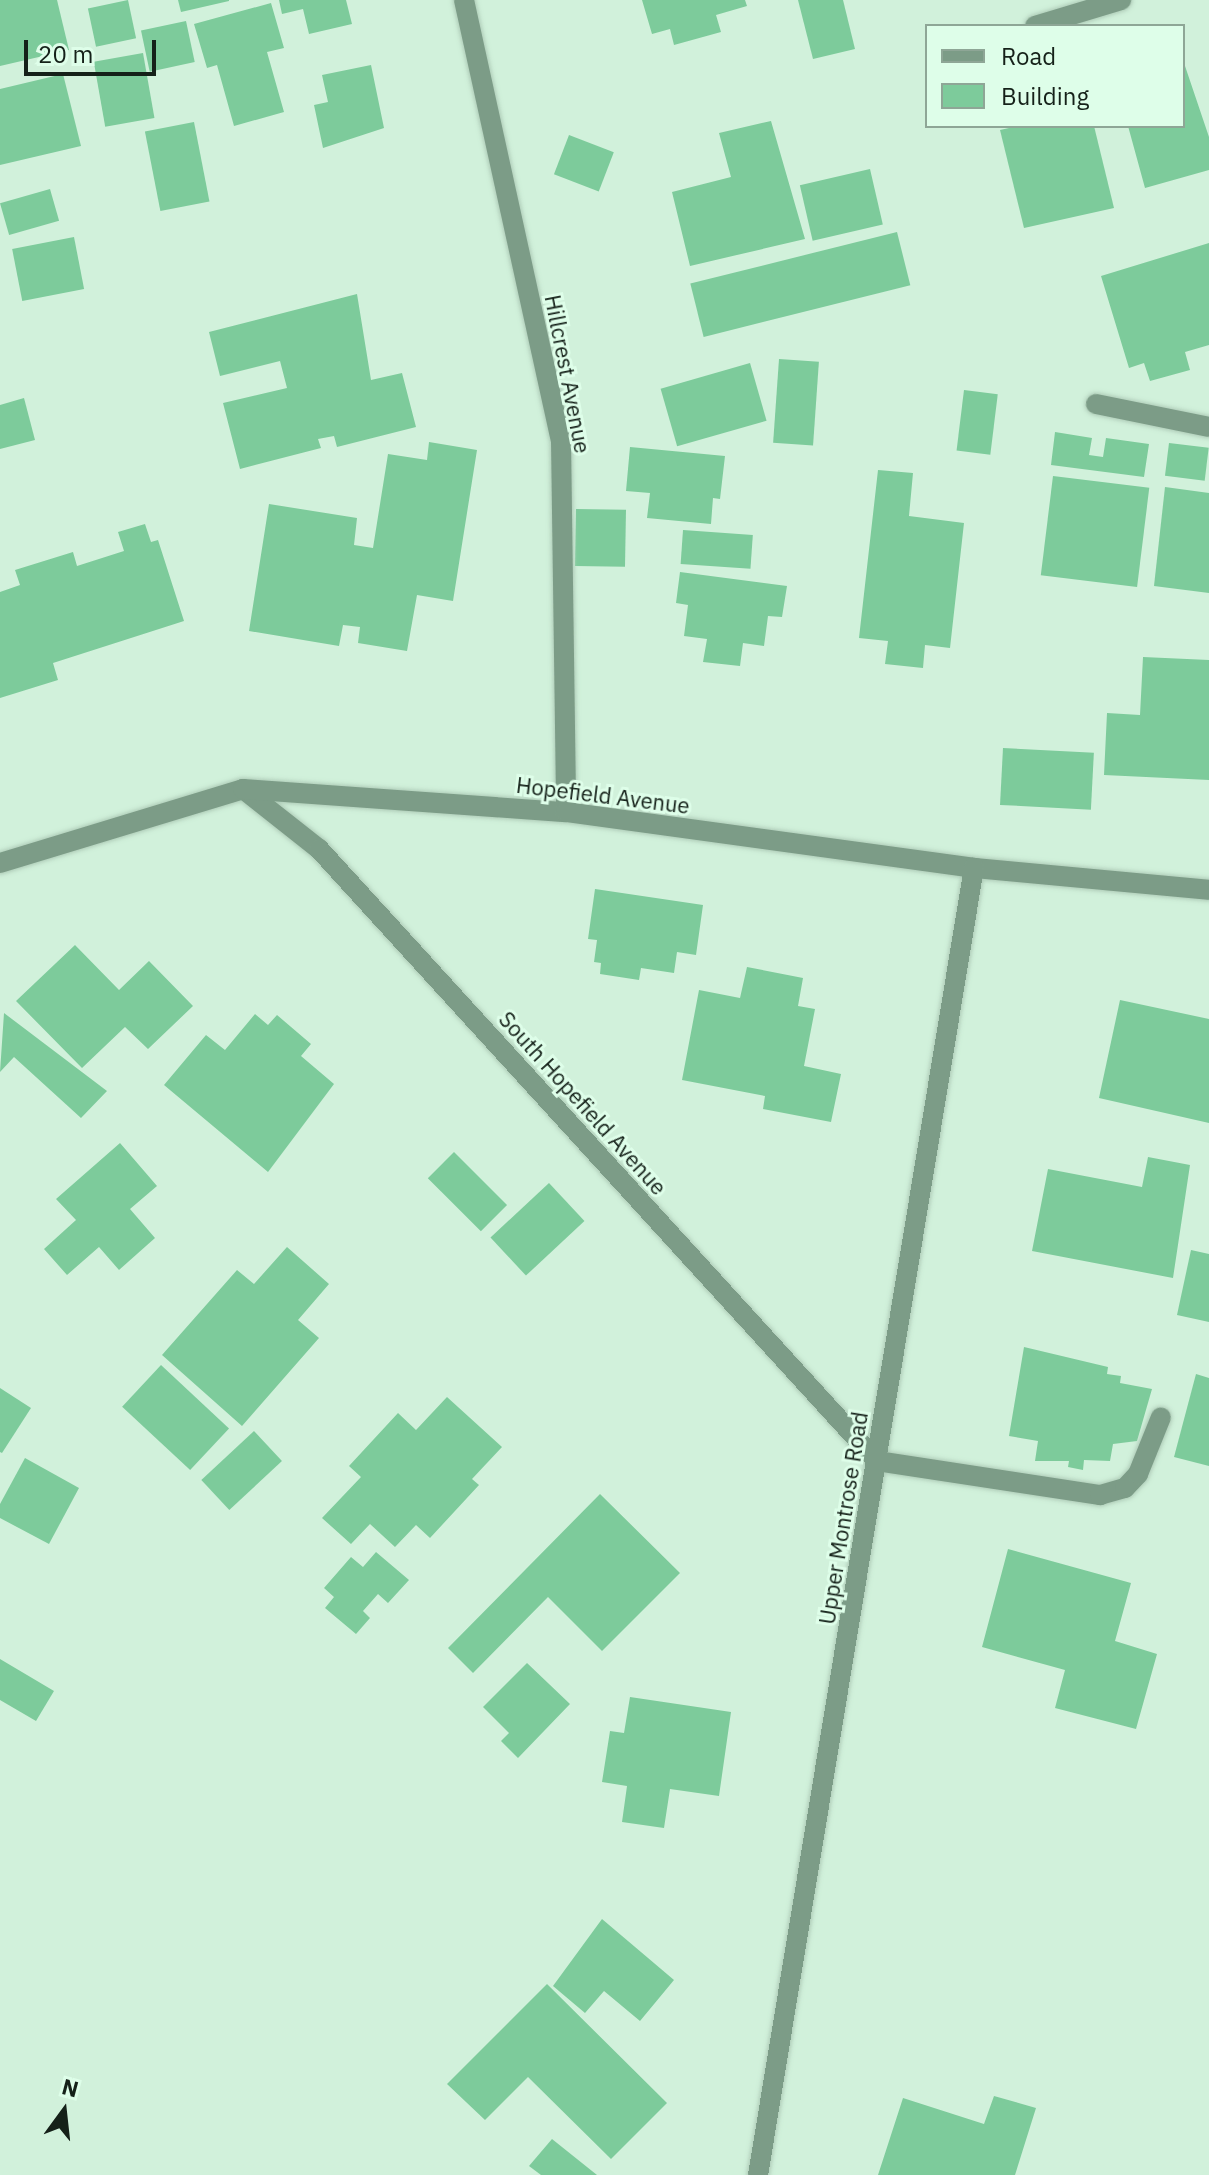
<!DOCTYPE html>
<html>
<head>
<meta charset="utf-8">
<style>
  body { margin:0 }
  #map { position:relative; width:1209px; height:2175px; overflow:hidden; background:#d1f1db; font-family:"IBM Plex Sans",sans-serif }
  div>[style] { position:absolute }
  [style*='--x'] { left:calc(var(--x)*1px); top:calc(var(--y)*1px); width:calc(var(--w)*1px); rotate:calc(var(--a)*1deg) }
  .building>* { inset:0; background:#7dcb9b; transform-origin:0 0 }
  .roads { filter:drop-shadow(0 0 2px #afccb8) drop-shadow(0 0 2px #afccb8) }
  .minor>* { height:20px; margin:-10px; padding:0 10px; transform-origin:10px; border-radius:10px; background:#7c9c87 }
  span { translate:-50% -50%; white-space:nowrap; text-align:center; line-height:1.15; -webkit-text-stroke:6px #defee9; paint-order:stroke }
  .street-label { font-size:22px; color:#152119 }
  .legend { position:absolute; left:925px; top:24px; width:260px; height:104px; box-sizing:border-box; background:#defee9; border:2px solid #8ea696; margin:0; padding:10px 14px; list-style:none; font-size:24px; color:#152119 }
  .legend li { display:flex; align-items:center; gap:16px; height:40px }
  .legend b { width:40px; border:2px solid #8ea696 }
  .north { position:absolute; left:24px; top:2071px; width:80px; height:80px; -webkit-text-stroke:6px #defee9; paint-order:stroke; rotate:15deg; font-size:22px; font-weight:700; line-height:32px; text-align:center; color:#152119 }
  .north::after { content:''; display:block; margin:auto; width:28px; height:36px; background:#152119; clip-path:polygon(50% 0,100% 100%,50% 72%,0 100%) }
  .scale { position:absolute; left:24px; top:40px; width:132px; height:36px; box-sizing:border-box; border:4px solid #152119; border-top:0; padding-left:10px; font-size:24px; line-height:28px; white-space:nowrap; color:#152119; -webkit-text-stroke:6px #defee9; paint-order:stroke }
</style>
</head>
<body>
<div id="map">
  <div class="building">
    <i style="clip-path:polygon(0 0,57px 0,69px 50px,0 66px)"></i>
    <i style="left:128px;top:0;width:39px;height:41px;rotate:78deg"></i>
    <i style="clip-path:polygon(178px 0,229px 0,229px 1px,181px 12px)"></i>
    <i style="clip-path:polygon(279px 0,346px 0,352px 24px,309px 34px,303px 9px,282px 14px)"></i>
    <i style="clip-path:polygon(642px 0,745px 0,747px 6px,716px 15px,721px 32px,674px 45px,670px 29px,652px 34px)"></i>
    <i style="clip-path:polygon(798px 0,843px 0,855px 49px,813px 59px)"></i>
    <i style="clip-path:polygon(271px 3px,284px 48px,267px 52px,284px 112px,234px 126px,217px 65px,207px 68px,194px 24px)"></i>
    <i style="left:186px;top:21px;width:42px;height:46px;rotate:78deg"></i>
    <i style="left:143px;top:53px;width:66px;height:50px;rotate:80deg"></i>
    <i style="clip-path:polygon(1184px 63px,1209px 137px,1209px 170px,1145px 188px,1128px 126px,1183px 126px)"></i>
    <i style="clip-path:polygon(371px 65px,384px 128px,323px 148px,314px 105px,328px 102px,322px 75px)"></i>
    <i style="clip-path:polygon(63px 74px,81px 146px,0 165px,0 89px)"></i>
    <i style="clip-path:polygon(771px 121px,805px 239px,690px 266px,672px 192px,731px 177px,719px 133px)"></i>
    <i style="left:194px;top:122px;width:81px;height:50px;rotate:79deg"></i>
    <i style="clip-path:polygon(1018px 126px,1094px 126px,1114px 208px,1024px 228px,1000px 130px)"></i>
    <i style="left:569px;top:135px;width:48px;height:42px;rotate:21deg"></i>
    <i style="left:870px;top:169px;width:57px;height:72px;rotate:77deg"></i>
    <i style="left:50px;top:189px;width:33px;height:52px;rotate:74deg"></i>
    <i style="left:897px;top:232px;width:55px;height:213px;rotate:76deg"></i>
    <i style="left:74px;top:237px;width:53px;height:63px;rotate:79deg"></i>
    <i style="clip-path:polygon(1209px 243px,1209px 345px,1185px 352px,1190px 370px,1150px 381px,1144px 363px,1129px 368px,1101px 276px)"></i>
    <i style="clip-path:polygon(357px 294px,371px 380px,402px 373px,416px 427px,337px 447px,334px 436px,318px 439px,321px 448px,240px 469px,223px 403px,287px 388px,280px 361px,220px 376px,209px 332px)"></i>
    <i style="left:779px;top:359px;width:40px;height:84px;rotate:4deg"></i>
    <i style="left:750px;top:363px;width:60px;height:93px;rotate:74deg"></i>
    <i style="left:964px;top:390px;width:34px;height:61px;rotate:7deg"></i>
    <i style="clip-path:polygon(24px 398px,35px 440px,0 449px,0 405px)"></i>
    <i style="clip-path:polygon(1055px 432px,1092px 438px,1089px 455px,1103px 457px,1106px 438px,1149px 444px,1144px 477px,1051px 465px)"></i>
    <i style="clip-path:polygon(429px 442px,477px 450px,453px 601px,417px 595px,407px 651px,358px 643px,360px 627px,343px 625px,339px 646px,249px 631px,269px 504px,357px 518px,354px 545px,373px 548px,388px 454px,427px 460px)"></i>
    <i style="left:1169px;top:443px;width:40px;height:33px;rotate:7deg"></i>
    <i style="clip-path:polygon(630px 447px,725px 456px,720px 499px,713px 498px,711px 524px,647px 518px,650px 493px,626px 491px)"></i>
    <i style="clip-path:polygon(878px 470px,913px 473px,909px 516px,964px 523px,950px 648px,925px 645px,923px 668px,885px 664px,888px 641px,859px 638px)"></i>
    <i style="left:1053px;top:476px;width:97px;height:100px;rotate:7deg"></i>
    <i style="clip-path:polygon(1165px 487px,1209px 493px,1209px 593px,1154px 586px)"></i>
    <i style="left:576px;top:509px;width:50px;height:57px;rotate:1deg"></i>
    <i style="clip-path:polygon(145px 524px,151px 542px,158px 540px,184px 621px,53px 663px,58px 680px,0 698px,0 592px,20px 585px,15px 570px,73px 552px,77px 566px,124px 551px,118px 532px)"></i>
    <i style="left:683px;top:530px;width:70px;height:34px;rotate:4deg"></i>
    <i style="clip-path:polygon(680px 572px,787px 586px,782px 617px,768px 616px,764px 646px,743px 643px,740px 666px,703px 662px,707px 639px,684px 636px,688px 605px,676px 603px)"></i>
    <i style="clip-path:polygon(1143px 657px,1209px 660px,1209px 780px,1104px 775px,1107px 713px,1140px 715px)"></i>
    <i style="left:1003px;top:748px;width:91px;height:57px;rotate:3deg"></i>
    <i style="clip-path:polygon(595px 889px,703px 905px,696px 955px,677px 952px,674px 973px,641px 968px,639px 980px,600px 974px,601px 963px,594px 962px,597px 940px,588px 939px)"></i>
    <i style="clip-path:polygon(75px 945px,119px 990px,149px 961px,193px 1006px,148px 1049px,125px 1027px,82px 1068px,16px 1001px)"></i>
    <i style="clip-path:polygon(747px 967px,803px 978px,798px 1006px,815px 1009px,804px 1066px,841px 1074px,831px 1122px,763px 1109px,765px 1096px,682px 1080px,699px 990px,740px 998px)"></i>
    <i style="clip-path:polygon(1120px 1000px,1209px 1019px,1209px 1123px,1099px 1098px)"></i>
    <i style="clip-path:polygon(4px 1013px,107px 1091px,81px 1118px,14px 1057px,0 1072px)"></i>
    <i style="clip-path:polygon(255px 1014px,268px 1025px,277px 1015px,311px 1044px,301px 1056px,334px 1084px,268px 1172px,164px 1085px,206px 1035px,225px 1050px)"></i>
    <i style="clip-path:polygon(120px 1143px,157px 1186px,130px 1209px,155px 1238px,119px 1270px,99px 1247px,67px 1275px,44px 1249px,76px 1220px,56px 1199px)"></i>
    <i style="left:454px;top:1152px;width:75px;height:37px;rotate:45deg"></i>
    <i style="clip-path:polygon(1148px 1157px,1190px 1165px,1173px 1278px,1032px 1251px,1048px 1169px,1142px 1187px)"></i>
    <i style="left:549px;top:1183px;width:52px;height:80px;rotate:47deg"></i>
    <i style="clip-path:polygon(287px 1247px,329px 1284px,298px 1320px,319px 1338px,242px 1426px,162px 1355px,237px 1270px,254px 1284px)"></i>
    <i style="clip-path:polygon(1191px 1250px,1209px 1254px,1209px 1322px,1177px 1315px)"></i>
    <i style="clip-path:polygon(1024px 1347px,1108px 1367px,1107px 1374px,1121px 1376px,1120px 1383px,1152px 1389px,1137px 1441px,1113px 1444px,1110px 1461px,1084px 1460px,1083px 1470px,1068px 1467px,1069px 1461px,1035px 1461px,1038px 1441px,1009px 1436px)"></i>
    <i style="left:161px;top:1365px;width:93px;height:57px;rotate:43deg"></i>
    <i style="clip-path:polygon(1196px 1374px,1209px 1378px,1209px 1466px,1174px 1457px)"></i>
    <i style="clip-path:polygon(0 1388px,31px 1408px,2px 1453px,0 1452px)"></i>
    <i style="clip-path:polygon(447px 1397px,502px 1447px,472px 1479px,479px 1485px,430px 1538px,416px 1525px,395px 1547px,370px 1524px,351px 1544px,322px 1518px,361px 1477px,349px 1466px,398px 1413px,416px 1430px)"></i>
    <i style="left:254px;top:1431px;width:41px;height:72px;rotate:47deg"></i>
    <i style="clip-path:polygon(25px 1458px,79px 1488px,49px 1544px,0 1518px,0 1504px)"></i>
    <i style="clip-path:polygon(600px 1494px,680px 1573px,602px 1651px,548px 1597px,473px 1673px,448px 1648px)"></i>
    <i style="clip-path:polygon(1008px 1549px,1131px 1583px,1115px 1641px,1157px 1654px,1136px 1729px,1055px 1708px,1065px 1670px,982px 1647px)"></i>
    <i style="clip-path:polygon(376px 1552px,409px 1580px,388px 1603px,378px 1594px,363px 1611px,370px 1618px,356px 1634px,325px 1608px,334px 1597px,324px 1588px,351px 1557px,363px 1567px)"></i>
    <i style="clip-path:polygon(0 1659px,54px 1691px,36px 1721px,0 1700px)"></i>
    <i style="clip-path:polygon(527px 1663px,570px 1704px,518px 1758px,501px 1741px,509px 1733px,483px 1707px)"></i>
    <i style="clip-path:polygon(630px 1697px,731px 1712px,719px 1796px,670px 1789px,664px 1828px,622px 1822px,627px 1786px,602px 1782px,610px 1731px,624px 1733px)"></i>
    <i style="clip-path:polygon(602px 1919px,674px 1980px,640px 2021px,604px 1991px,585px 2013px,553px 1986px)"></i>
    <i style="clip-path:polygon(547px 1984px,667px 2103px,611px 2159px,528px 2077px,485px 2120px,447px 2084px)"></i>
    <i style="clip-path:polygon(994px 2096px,1036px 2108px,1015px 2175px,878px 2175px,903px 2098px,984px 2124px)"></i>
    <i style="clip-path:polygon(552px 2139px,597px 2175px,541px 2175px,529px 2166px)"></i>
  </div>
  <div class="roads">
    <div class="minor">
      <i style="--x:464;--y:0;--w:451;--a:77.6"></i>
      <i style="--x:561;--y:440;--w:372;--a:89.2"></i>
      <i style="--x:1035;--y:26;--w:90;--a:-16.8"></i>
      <i style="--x:1096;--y:404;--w:115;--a:11.5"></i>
      <i style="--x:243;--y:789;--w:97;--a:38.3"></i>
      <i style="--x:319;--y:849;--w:828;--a:47.64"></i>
      <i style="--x:877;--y:1461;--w:226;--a:8.7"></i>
      <i style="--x:1100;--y:1495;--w:26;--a:-16"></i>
      <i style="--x:1125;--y:1488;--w:19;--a:-47"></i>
      <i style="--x:1138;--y:1474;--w:61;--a:-68"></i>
      <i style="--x:0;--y:863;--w:254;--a:-16.9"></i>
      <i style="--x:243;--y:789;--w:324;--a:4.1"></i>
      <i style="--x:566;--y:812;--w:412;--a:7.8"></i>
      <i style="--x:974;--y:868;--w:236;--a:5.3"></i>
      <i style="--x:758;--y:2175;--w:1325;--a:-80.62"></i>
    </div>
  </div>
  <div class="street-label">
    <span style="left:568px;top:374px;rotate:79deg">Hillcrest Avenue</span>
    <span style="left:603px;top:795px;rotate:7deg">Hopefield Avenue</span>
    <span style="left:583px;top:1103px;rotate:48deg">South Hopefield Avenue</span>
    <span style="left:843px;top:1518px;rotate:-81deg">Upper Montrose Road</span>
  </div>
  <ul class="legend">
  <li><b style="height:10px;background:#7c9c87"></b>Road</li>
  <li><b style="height:22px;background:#7dcb9b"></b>Building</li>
  </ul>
  <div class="north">N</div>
  <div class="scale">20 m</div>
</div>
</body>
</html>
